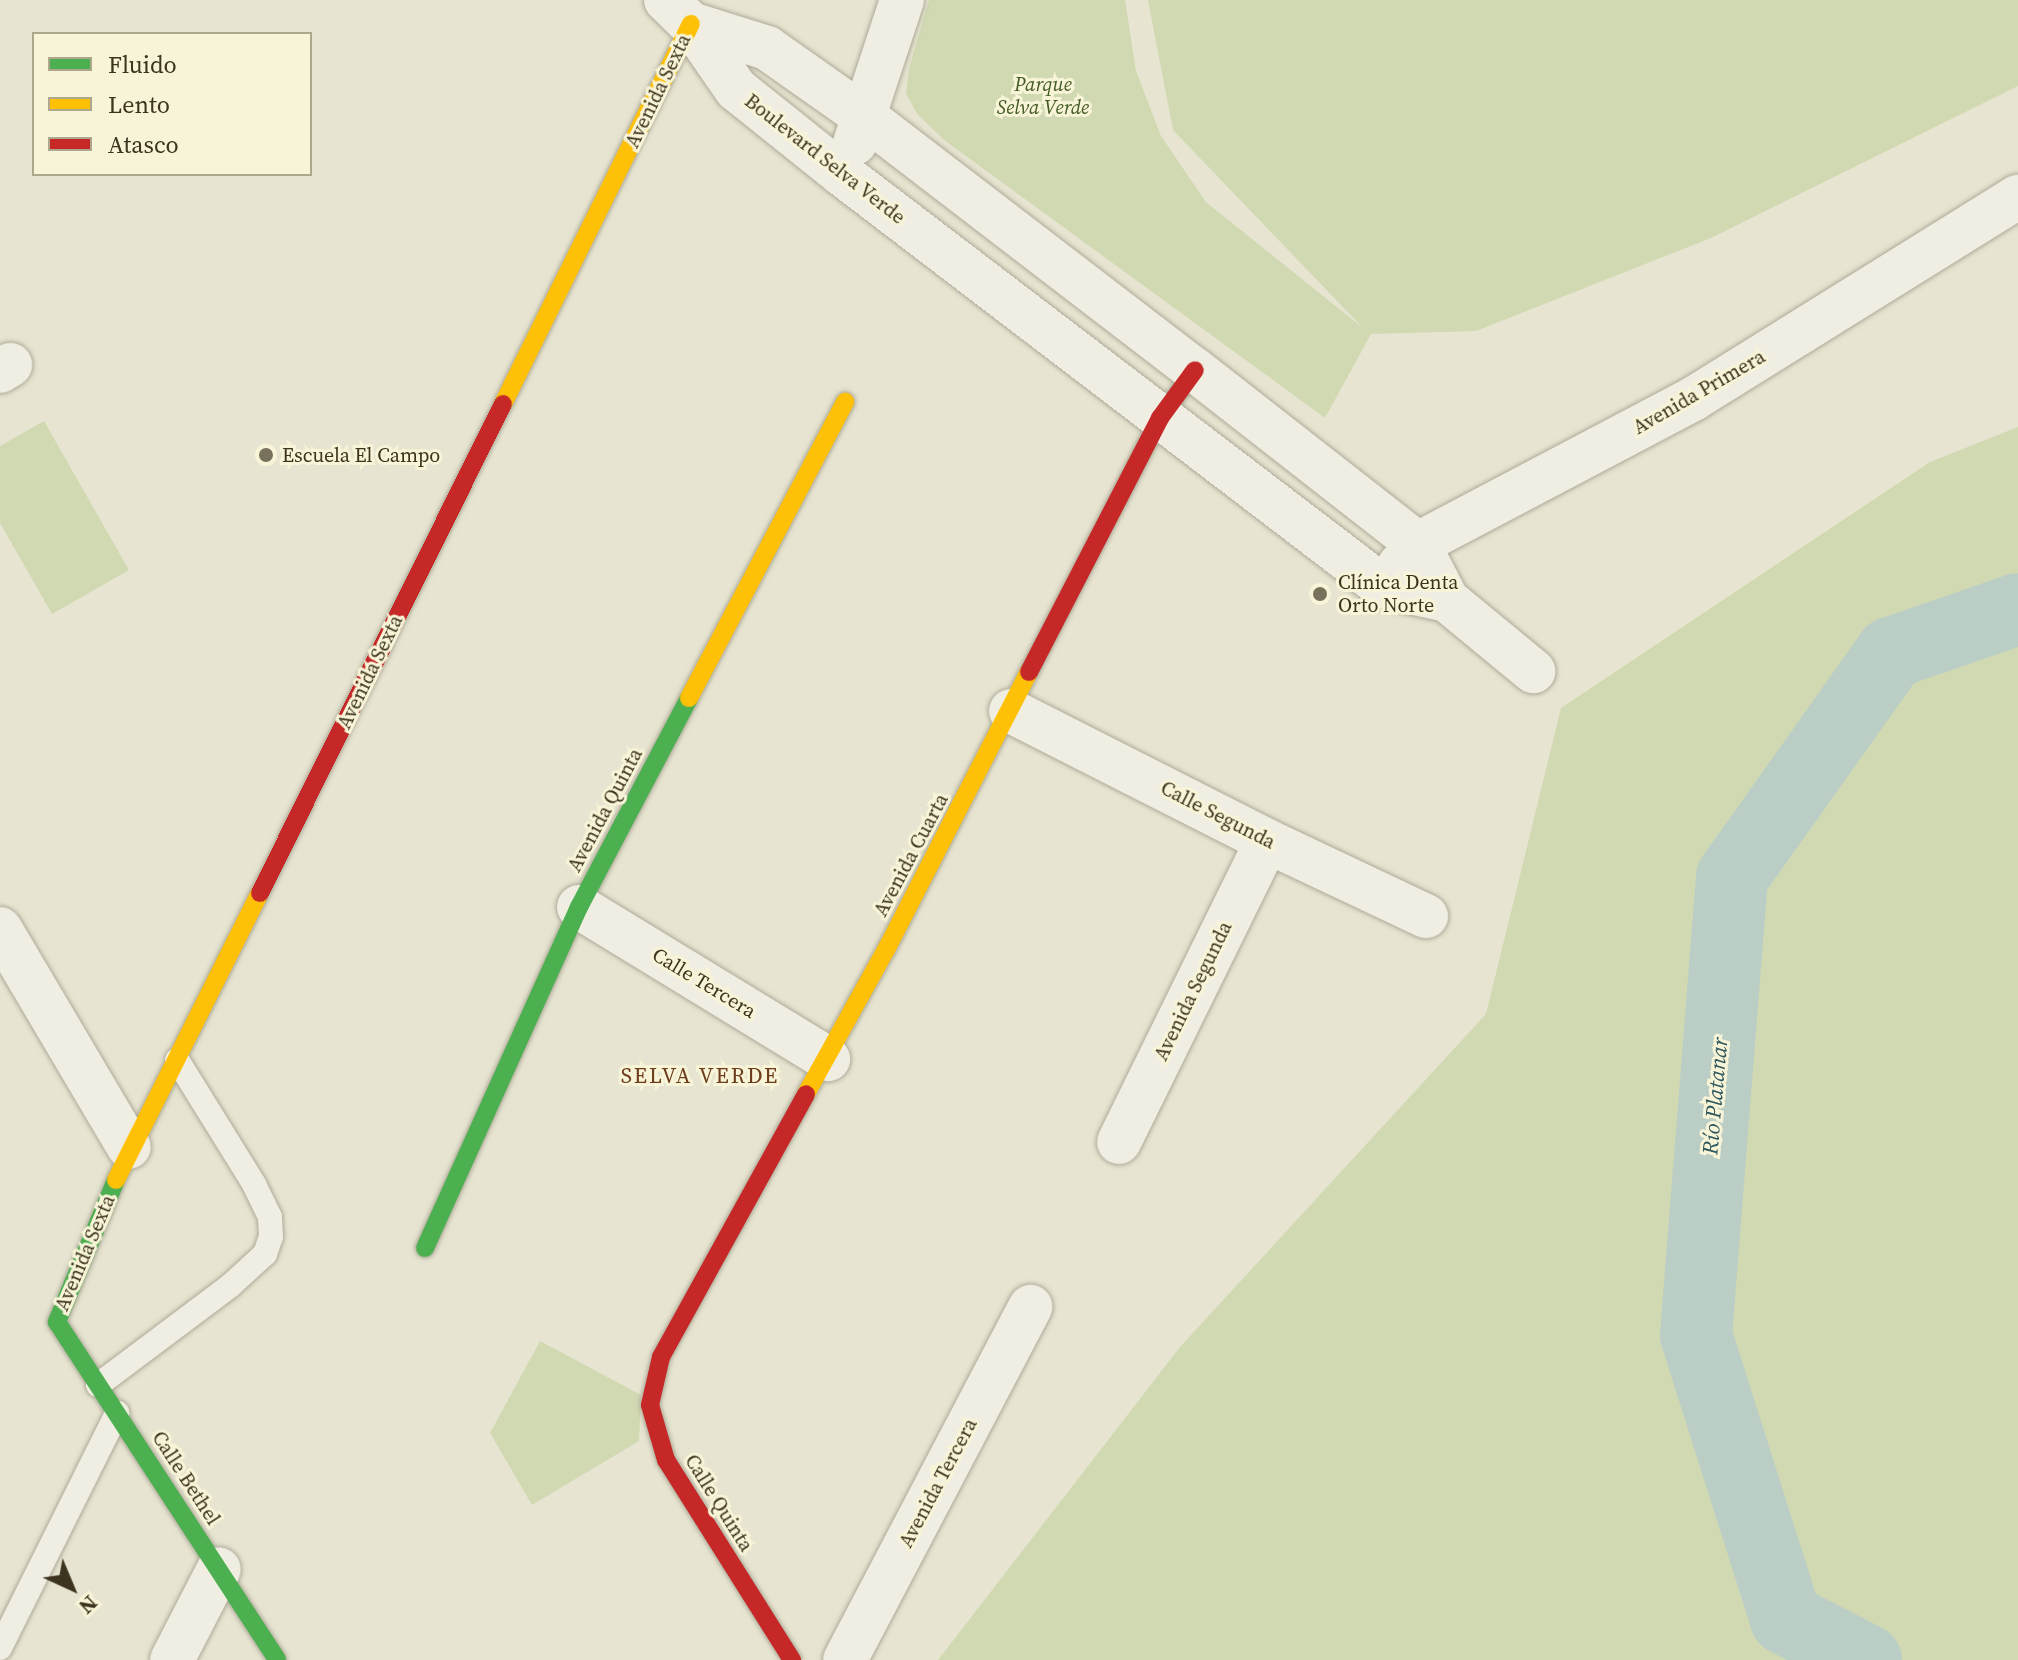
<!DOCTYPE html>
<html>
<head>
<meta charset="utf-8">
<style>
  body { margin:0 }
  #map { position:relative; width:2018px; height:1660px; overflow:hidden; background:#e7e5d1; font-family:"Source Serif 4",serif }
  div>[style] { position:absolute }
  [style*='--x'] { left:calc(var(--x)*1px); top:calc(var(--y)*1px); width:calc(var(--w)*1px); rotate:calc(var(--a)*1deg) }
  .green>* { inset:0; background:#d1d9b2 }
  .river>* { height:72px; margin:-36px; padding:0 36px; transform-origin:36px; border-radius:36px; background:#bbcec6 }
  .roads { filter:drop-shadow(0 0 2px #adaa99) drop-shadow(0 0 2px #adaa99) }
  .lane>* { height:24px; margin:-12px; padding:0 12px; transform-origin:12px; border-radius:12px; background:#f0eee2 }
  .street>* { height:44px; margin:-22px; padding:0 22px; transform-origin:22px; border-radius:22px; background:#f0eee2 }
  .fast>* { height:18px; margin:-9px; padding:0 9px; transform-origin:9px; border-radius:9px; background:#4caf50 }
  .slow>* { height:18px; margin:-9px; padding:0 9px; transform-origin:9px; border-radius:9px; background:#ffc107 }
  .jam>* { height:18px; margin:-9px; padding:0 9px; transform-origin:9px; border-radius:9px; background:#c62828 }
  .dots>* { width:22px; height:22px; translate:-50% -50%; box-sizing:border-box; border:4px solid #f8f4d7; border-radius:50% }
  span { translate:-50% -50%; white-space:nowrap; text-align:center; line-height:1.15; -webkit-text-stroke:6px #f8f4d7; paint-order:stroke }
  .park-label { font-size:20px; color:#435b25; font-style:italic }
  .street-label { font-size:20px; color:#3d341f }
  .poi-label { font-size:20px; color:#3d341f }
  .left { translate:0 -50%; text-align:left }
  .neighbourhood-label { font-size:22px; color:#6c3c1c; letter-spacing:2px }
  .water-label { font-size:22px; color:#2e575e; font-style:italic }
  .legend { position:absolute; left:32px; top:32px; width:280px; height:144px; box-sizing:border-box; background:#f8f4d7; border:2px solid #ada78d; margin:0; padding:10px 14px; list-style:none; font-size:24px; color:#3d341f }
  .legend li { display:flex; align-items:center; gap:16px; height:40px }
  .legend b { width:40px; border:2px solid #ada78d }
  .north { position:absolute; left:32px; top:1548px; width:80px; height:80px; -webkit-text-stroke:6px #f8f4d7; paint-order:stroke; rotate:136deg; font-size:22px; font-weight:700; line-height:32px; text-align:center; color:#3d341f }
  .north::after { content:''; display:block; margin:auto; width:28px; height:36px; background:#3d341f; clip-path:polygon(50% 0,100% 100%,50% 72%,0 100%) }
</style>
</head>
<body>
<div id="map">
  <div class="green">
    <i style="clip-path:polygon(929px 0,1125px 0,1136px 71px,1161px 136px,1206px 202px,1363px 328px,1173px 130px,1148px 0,2018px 0,2018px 86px,1711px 238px,1476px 331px,1371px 334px,1325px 418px,944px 140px,917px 114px,906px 93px,909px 68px)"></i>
    <i style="clip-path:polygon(44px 421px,129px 570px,52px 614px,0 523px,0 446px)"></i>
    <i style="clip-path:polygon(2018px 427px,2018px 1660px,938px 1660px,1180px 1347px,1486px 1014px,1561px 708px,1930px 462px)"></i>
    <i style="clip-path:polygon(540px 1341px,641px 1395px,639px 1441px,532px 1505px,490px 1433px)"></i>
  </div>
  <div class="river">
    <i style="--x:1866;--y:1660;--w:90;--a:-152.9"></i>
    <i style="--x:1786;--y:1619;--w:298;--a:-107.6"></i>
    <i style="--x:1696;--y:1335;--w:459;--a:-85.5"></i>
    <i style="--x:1732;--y:877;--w:275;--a:-54.6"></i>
    <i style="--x:1891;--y:653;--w:134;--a:-19.1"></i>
  </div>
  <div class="roads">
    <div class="lane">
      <i style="--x:98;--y:1385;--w:166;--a:-36.9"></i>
      <i style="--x:231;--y:1285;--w:46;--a:-42.4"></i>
      <i style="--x:265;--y:1254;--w:18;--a:-71"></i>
      <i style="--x:271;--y:1237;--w:20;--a:-93"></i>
      <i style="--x:270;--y:1217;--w:37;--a:-116"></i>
      <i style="--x:254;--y:1184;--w:146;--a:-121.8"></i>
      <i style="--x:0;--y:1648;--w:263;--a:-63.5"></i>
    </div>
    <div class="street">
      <i style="--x:666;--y:0;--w:35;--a:44"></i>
      <i style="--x:691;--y:24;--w:79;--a:55.3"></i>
      <i style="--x:736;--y:89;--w:136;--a:38.7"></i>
      <i style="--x:842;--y:174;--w:679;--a:37.34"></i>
      <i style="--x:1382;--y:586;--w:66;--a:12.2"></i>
      <i style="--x:691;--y:24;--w:80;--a:17.5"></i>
      <i style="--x:767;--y:48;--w:120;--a:35.1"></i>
      <i style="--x:865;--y:117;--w:416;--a:37.5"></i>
      <i style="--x:1195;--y:370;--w:283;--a:38"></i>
      <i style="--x:1418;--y:544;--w:63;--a:62.6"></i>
      <i style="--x:1447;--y:600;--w:112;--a:39.5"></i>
      <i style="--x:855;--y:143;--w:151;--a:-71.8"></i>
      <i style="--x:0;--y:371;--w:12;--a:-31"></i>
      <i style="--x:1399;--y:566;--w:29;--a:-49"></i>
      <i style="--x:1418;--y:544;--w:311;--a:-27.8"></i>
      <i style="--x:1693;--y:399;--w:383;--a:-31.9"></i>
      <i style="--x:1011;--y:711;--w:287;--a:26.9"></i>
      <i style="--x:1267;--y:841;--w:176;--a:25.3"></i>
      <i style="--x:579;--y:907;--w:292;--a:31.4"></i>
      <i style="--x:0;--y:929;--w:253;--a:59.4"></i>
      <i style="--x:1119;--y:1142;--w:335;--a:-63.8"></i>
      <i style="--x:172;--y:1660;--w:102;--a:-62.7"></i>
      <i style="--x:845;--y:1660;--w:399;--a:-62.3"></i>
    </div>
    <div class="fast">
      <i style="--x:116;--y:1180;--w:154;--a:112.6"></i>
      <i style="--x:57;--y:1322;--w:403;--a:56.9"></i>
      <i style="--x:425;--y:1248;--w:374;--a:-65.7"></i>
      <i style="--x:579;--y:907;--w:236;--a:-62.2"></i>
    </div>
    <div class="slow">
      <i style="--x:503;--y:404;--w:424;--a:-63.7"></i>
      <i style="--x:689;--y:698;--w:335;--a:-62.2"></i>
      <i style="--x:806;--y:1094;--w:169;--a:-61"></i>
      <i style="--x:888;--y:946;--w:308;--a:-62.8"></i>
      <i style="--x:116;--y:1180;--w:321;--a:-63.4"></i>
    </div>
    <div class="jam">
      <i style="--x:1029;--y:672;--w:286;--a:-62.7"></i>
      <i style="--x:1160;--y:418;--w:59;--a:-53.9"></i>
      <i style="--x:260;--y:893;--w:546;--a:-63.58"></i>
      <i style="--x:792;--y:1660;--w:236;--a:-122.2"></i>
      <i style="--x:666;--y:1460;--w:57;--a:-106.2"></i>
      <i style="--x:650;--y:1405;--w:49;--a:-77.1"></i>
      <i style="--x:661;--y:1357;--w:300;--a:-61.1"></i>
    </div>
  </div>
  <div class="dots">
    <i style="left:266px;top:455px;background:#78725d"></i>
    <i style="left:1320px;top:594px;background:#78725d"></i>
  </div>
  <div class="park-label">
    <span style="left:1043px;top:96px">Parque<br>Selva Verde</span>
  </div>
  <div class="street-label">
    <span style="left:658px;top:91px;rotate:-64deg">Avenida Sexta</span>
    <span style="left:825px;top:159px;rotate:38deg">Boulevard Selva Verde</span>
    <span style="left:1699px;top:392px;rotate:-30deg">Avenida Primera</span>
    <span style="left:370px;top:672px;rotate:-64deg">Avenida Sexta</span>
    <span style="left:605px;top:810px;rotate:-62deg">Avenida Quinta</span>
    <span style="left:1218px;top:815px;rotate:27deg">Calle Segunda</span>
    <span style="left:911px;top:855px;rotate:-62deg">Avenida Cuarta</span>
    <span style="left:704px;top:983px;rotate:31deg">Calle Tercera</span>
    <span style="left:1193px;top:991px;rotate:-64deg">Avenida Segunda</span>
    <span style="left:85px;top:1253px;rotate:-67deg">Avenida Sexta</span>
    <span style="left:186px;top:1478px;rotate:57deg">Calle Bethel</span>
    <span style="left:938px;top:1483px;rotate:-62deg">Avenida Tercera</span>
    <span style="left:719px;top:1503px;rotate:58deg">Calle Quinta</span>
  </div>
  <div class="poi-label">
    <span class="left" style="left:282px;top:455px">Escuela El Campo</span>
    <span class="left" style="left:1338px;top:594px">Clínica Denta<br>Orto Norte</span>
  </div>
  <div class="neighbourhood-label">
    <span style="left:700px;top:1076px">SELVA VERDE</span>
  </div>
  <div class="water-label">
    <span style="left:1715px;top:1096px;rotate:-85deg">Río Platanar</span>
  </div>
  <ul class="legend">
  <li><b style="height:10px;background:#4caf50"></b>Fluido</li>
  <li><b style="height:10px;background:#ffc107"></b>Lento</li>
  <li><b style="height:10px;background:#c62828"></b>Atasco</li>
  </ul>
  <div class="north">N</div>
</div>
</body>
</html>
